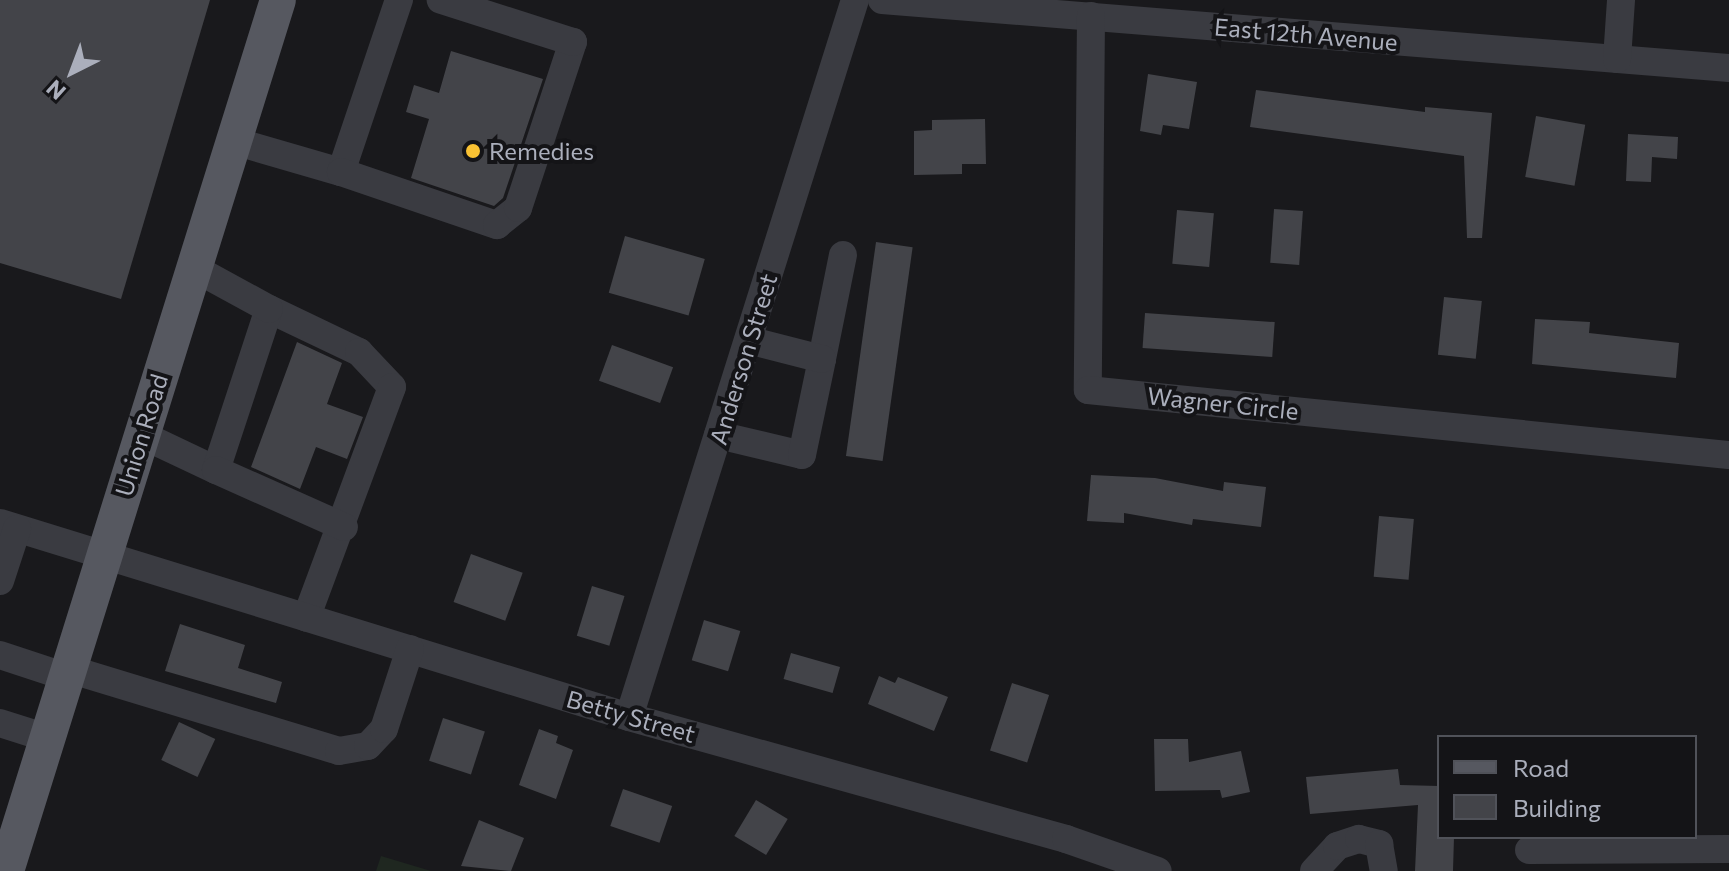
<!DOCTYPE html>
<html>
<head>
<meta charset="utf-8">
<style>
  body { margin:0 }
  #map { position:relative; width:1729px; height:871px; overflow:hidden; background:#19191c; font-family:Commissioner,sans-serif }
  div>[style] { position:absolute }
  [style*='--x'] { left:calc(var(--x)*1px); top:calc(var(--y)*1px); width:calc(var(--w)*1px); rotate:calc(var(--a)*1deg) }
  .green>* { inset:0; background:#1f2720 }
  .building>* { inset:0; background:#434449; transform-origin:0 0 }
  .minor>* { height:28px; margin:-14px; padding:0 14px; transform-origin:14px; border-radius:14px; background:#3a3b41 }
  .major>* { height:36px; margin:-18px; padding:0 18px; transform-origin:18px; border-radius:18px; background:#565860 }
  .dots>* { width:22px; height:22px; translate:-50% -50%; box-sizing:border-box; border:4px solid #141417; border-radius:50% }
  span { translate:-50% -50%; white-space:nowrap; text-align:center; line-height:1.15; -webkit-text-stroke:8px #141417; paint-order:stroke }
  .street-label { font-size:24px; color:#abafbc }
  .poi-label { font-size:24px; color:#abafbc }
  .left { translate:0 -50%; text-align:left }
  .legend { position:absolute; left:1437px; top:735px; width:260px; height:104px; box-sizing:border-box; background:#141417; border:2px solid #505259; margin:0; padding:10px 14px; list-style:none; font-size:24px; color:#abafbc }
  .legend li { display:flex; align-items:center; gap:16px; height:40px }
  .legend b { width:40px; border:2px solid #505259 }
  .north { position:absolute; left:32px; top:32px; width:80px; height:80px; -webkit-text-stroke:6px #141417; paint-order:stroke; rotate:222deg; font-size:22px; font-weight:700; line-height:32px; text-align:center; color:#abafbc }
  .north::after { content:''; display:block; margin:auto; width:28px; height:36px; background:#abafbc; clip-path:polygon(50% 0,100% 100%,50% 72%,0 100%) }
</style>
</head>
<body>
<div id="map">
  <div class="green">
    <i style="clip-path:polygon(381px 856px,431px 871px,376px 871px)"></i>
  </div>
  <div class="building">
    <i style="clip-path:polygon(0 0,210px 0,121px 299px,0 263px)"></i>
    <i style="clip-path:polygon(451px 51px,543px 79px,503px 198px,494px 206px,411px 178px,429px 119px,406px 112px,414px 85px,439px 93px)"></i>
    <i style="clip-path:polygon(1148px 74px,1197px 82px,1189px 129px,1163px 125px,1161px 135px,1140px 131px)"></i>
    <i style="clip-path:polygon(1256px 90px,1425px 112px,1425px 107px,1492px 113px,1482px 238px,1467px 238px,1464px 156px,1250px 127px)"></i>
    <i style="left:1536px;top:116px;width:50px;height:62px;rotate:10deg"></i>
    <i style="clip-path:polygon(985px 119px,986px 164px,962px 164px,962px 174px,914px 175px,914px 131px,932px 130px,932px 120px)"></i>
    <i style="clip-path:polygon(1628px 134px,1678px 137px,1677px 159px,1652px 157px,1651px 182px,1626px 181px)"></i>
    <i style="left:1274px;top:209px;width:29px;height:54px;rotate:4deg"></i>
    <i style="left:1177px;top:210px;width:37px;height:54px;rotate:5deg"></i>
    <i style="left:625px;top:236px;width:83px;height:59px;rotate:16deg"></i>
    <i style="left:876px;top:242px;width:37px;height:216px;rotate:8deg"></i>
    <i style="left:1444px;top:297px;width:38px;height:58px;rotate:6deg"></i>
    <i style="left:1145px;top:313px;width:130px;height:35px;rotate:4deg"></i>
    <i style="clip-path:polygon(1535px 319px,1590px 322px,1589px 333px,1679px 343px,1676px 378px,1532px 364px)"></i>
    <i style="clip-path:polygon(297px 342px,342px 363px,327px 404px,363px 417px,347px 459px,316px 447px,300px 489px,251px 467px)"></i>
    <i style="left:612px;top:345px;width:65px;height:38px;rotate:20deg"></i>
    <i style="clip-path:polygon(1091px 475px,1155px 478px,1223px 491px,1224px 482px,1266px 487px,1261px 527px,1193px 519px,1192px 525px,1124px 513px,1124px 523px,1087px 521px)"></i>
    <i style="left:1379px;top:516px;width:35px;height:61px;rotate:5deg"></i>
    <i style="left:471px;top:554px;width:55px;height:51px;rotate:20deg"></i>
    <i style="left:592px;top:586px;width:34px;height:52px;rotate:17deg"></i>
    <i style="left:704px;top:620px;width:38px;height:42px;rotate:17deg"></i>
    <i style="clip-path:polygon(180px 624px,245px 645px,238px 668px,282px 682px,276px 703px,165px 671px)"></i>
    <i style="left:791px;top:653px;width:51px;height:27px;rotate:16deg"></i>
    <i style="clip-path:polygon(879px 676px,895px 683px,898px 677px,948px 697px,934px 731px,868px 704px)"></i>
    <i style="left:1012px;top:683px;width:39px;height:71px;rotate:18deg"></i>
    <i style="left:443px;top:718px;width:44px;height:45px;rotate:18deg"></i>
    <i style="left:179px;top:722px;width:40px;height:42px;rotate:25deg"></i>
    <i style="clip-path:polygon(539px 729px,558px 736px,556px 743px,573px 750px,556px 799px,519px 785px)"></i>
    <i style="clip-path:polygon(1154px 739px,1188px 739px,1189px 762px,1241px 751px,1250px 792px,1222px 798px,1220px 790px,1155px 791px)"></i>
    <i style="clip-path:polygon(1398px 769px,1400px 785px,1439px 786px,1439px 837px,1454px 837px,1453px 871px,1415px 871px,1418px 805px,1310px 814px,1306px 777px)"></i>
    <i style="left:623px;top:789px;width:52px;height:39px;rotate:19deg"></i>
    <i style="left:756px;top:800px;width:37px;height:42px;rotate:31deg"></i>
    <i style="clip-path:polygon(479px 820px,524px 838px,511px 871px,461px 866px)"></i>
  </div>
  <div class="minor">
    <i style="--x:882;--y:0;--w:850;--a:4.59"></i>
    <i style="--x:1091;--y:16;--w:374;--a:90.5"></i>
    <i style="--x:1088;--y:390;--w:644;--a:5.79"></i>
    <i style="--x:1617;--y:59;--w:59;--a:-86.1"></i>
    <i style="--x:234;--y:141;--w:111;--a:16.2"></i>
    <i style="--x:341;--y:172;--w:182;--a:-71.4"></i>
    <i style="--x:341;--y:172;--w:165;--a:18.8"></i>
    <i style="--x:497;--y:225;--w:27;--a:-39"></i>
    <i style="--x:518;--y:208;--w:175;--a:-71.7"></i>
    <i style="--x:573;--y:42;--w:139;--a:-162.3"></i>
    <i style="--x:269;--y:309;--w:100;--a:25.5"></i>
    <i style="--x:359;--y:352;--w:48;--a:46.7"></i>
    <i style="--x:392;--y:387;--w:246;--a:110.4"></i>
    <i style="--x:822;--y:359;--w:106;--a:-78.6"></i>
    <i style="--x:142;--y:435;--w:82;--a:25.3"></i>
    <i style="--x:216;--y:470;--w:169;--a:-71.8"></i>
    <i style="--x:269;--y:309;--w:85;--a:-151.3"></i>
    <i style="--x:718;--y:435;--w:86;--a:13.4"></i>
    <i style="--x:802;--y:455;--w:98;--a:-78.2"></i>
    <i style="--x:822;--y:359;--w:76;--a:-165.6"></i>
    <i style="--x:216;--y:470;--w:140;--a:24"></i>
    <i style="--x:0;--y:523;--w:658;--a:17.14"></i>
    <i style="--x:629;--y:717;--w:454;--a:15.6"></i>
    <i style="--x:1066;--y:839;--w:97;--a:19.2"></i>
    <i style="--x:0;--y:581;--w:55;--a:-71.9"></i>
    <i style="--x:0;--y:655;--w:71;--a:18.2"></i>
    <i style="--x:69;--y:669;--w:282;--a:16.9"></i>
    <i style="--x:339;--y:751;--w:29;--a:-10"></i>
    <i style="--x:368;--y:746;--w:23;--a:-47"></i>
    <i style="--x:384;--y:729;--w:84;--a:-72"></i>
    <i style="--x:629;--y:717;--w:752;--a:-72.51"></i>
    <i style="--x:0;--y:723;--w:49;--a:17.7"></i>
    <i style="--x:1529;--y:850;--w:200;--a:-0.3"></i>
    <i style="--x:1314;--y:871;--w:34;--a:-47"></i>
    <i style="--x:1337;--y:846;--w:23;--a:-18"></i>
    <i style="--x:1359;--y:839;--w:21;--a:14"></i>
    <i style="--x:1379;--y:844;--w:27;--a:80"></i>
  </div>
  <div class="major">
    <i style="--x:6;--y:871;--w:912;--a:-72.66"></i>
  </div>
  <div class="dots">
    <i style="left:473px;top:151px;background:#fac233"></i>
  </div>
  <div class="street-label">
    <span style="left:1306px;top:34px;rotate:5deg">East 12th Avenue</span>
    <span style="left:743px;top:359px;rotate:-73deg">Anderson Street</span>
    <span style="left:1223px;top:403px;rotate:6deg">Wagner Circle</span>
    <span style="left:141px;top:435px;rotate:-73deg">Union Road</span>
    <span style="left:631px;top:716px;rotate:16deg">Betty Street</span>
  </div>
  <div class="poi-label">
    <span class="left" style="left:489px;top:151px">Remedies</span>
  </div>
  <ul class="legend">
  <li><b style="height:10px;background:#565860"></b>Road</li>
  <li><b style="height:22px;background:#434449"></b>Building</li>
  </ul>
  <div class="north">N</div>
</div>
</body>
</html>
